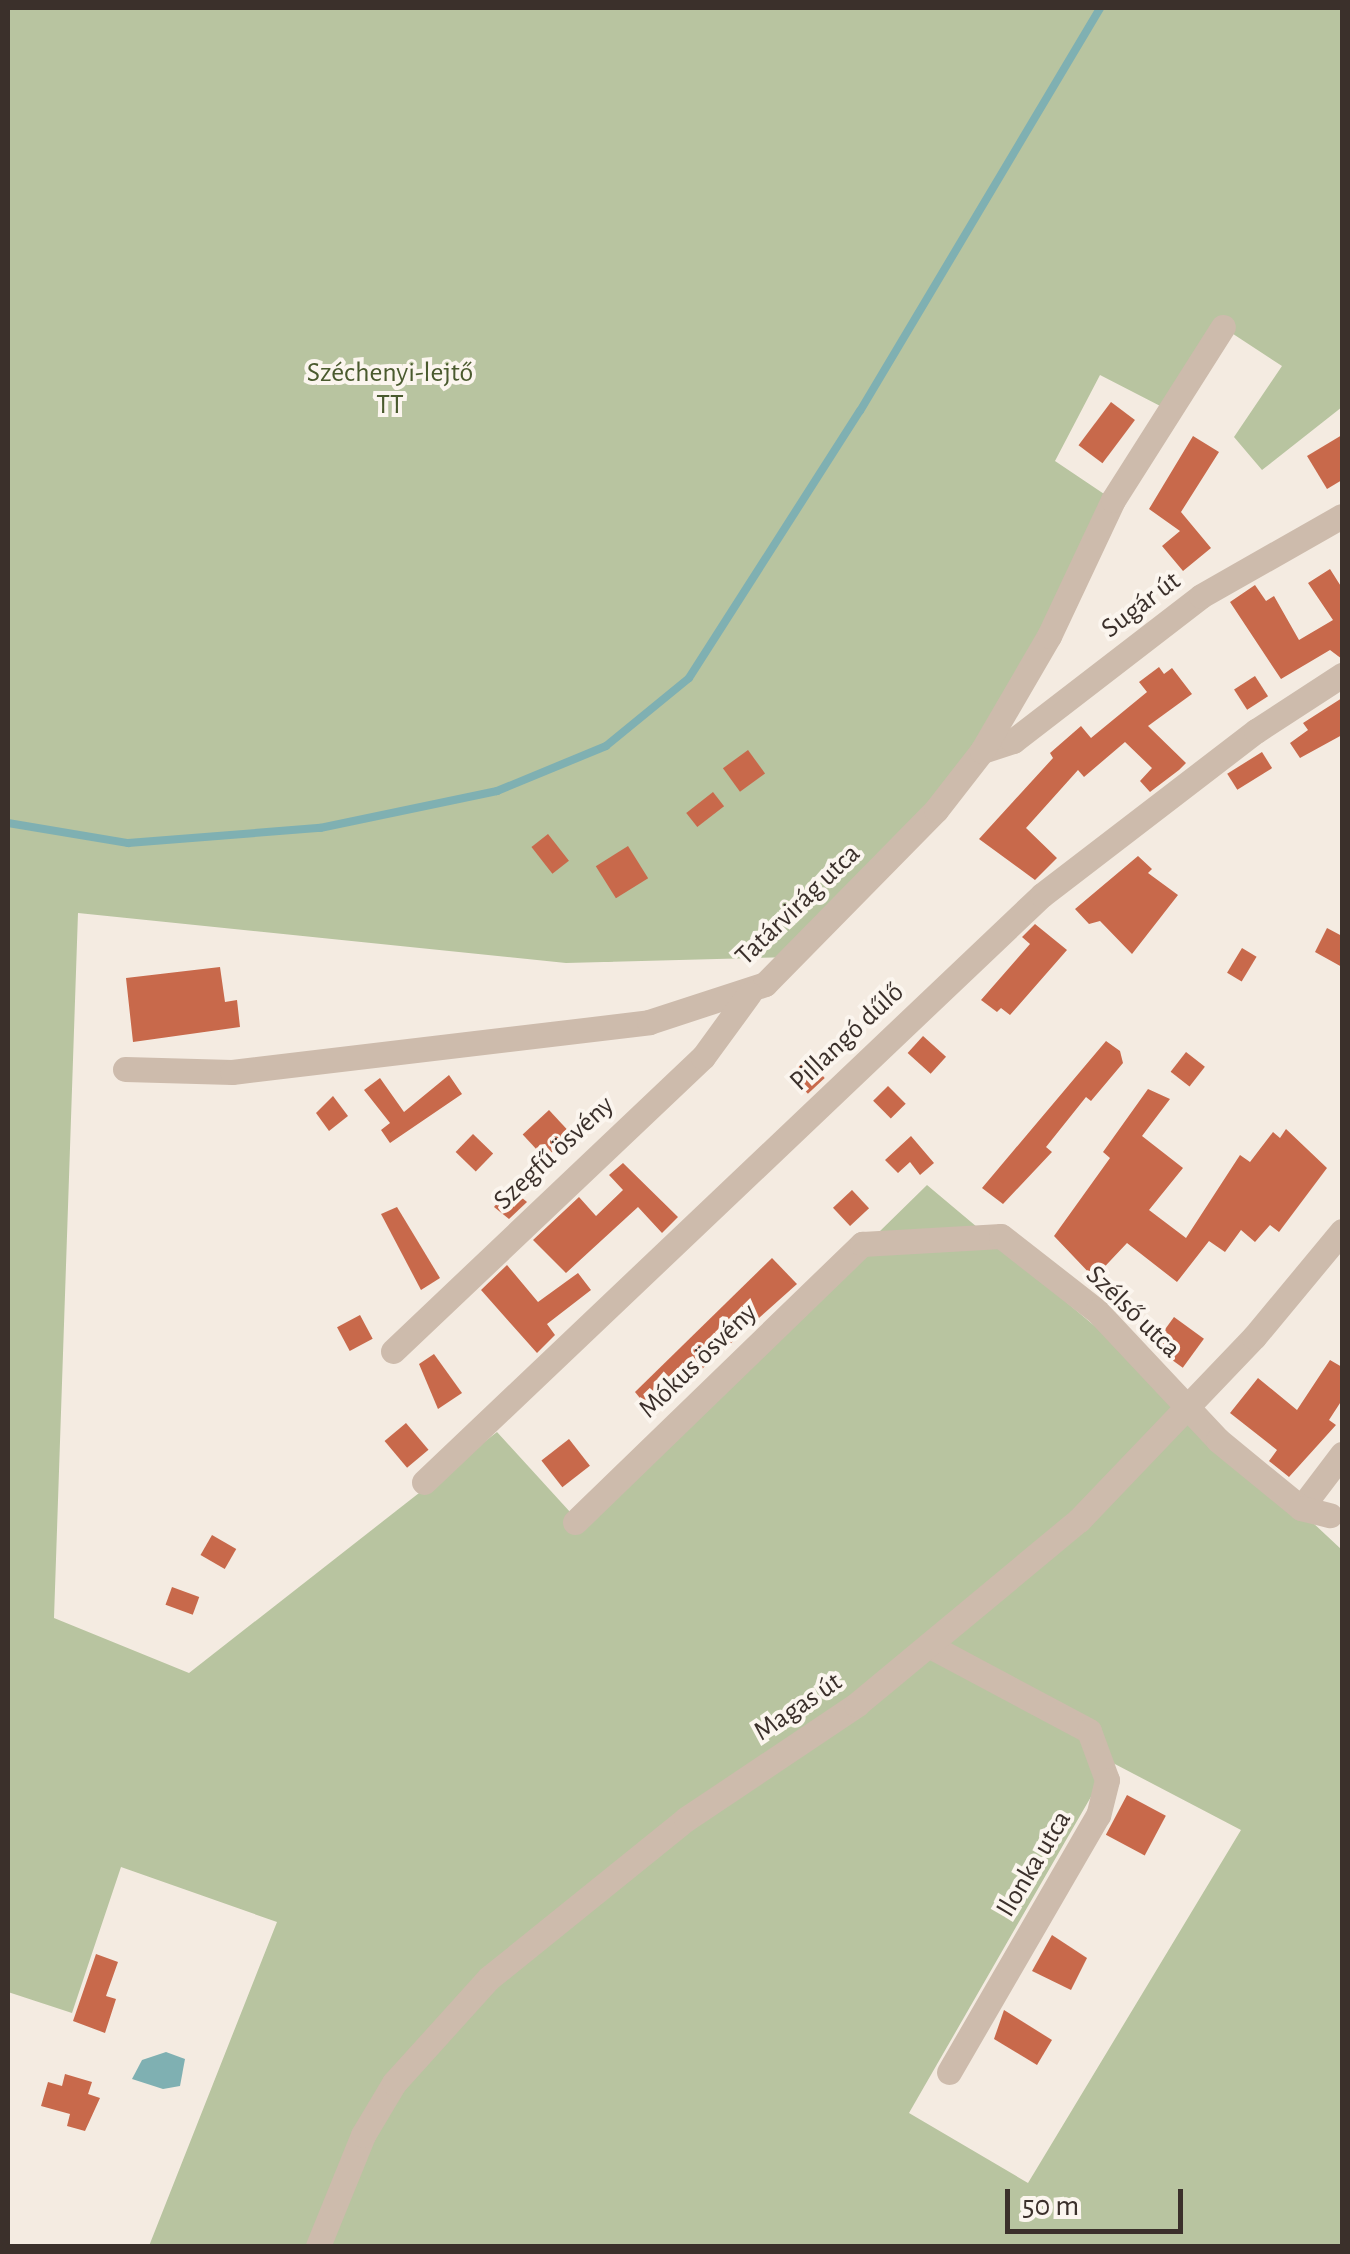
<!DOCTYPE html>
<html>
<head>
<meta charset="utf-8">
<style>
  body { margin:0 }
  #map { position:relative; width:1350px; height:2254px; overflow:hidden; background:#f4ebe1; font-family:"Alegreya Sans",sans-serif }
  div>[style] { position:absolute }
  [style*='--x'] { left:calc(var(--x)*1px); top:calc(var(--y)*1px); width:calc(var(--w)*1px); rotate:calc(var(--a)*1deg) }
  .green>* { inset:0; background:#b8c4a0 }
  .water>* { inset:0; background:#7fb0b2 }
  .stream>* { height:8px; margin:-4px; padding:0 4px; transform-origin:4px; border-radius:4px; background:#7fb0b2 }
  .building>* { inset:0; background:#c8694b; transform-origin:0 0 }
  .minor>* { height:25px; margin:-12.5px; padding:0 12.5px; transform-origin:12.5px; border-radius:12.5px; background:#cdbbac }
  span { translate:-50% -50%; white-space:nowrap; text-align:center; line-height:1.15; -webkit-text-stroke:8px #fbf5ee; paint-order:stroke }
  .park-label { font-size:28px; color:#4a5a2e }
  .street-label { font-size:28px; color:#3b302b }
  .frame { position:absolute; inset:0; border:10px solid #3b302b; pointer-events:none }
  .scale { position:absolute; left:1005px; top:2189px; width:178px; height:45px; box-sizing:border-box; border:5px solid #3b302b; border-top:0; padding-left:12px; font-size:30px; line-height:35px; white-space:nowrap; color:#3b302b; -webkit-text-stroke:8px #fbf5ee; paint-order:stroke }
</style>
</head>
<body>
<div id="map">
  <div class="green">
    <i style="clip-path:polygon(evenodd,8px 8px,1342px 8px,1342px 407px,1262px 470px,1234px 437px,1282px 366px,1224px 328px,1168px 410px,1100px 375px,1055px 461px,1113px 500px,982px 751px,794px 957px,566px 963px,78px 913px,54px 1618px,189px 1673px,497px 1432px,581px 1524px,927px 1185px,1172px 1391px,1342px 1550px,1342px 2246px,149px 2246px,277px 1922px,121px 1867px,72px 2013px,8px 1992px,8px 8px,1111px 1762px,1241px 1830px,1028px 2183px,909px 2113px,1111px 1762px)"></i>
  </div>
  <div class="water">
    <i style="clip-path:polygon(166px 2052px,185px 2059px,180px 2086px,163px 2089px,132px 2079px,142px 2060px)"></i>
  </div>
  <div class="stream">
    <i style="--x:8;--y:823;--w:122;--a:9.5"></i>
    <i style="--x:128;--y:843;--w:193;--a:-4.5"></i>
    <i style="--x:320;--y:828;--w:181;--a:-11.8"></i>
    <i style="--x:497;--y:791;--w:118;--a:-22.4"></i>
    <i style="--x:606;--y:746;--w:107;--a:-39.3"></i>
    <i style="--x:689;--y:678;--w:317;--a:-57.4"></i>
    <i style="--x:860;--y:411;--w:469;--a:-59.2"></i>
  </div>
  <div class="building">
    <i style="left:1111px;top:402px;width:30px;height:54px;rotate:37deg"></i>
    <i style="clip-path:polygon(1342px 435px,1342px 480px,1327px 489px,1307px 456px)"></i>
    <i style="clip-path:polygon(1193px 436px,1219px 452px,1181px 512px,1211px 548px,1183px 571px,1162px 546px,1180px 531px,1149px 509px)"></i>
    <i style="clip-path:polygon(1330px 569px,1342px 588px,1342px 659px,1330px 650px,1281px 679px,1230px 602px,1255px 585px,1266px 601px,1274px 596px,1299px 640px,1333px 620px,1308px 583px)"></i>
    <i style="clip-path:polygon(1159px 667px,1164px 674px,1172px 668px,1192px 694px,1148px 726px,1186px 763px,1179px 770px,1150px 792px,1140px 781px,1152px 768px,1125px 742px,1084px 777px,1078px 770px,1026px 828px,1057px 858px,1035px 880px,979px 839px,1053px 758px,1050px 753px,1081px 726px,1091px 738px,1147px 692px,1139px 682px)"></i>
    <i style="left:1255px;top:676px;width:24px;height:25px;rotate:57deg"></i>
    <i style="clip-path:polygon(1342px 698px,1342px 735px,1300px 758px,1290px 743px,1308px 730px,1303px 723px)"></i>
    <i style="left:748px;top:750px;width:29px;height:31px;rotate:54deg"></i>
    <i style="left:1262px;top:752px;width:19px;height:41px;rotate:58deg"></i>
    <i style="left:713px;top:792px;width:18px;height:34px;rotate:52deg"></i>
    <i style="left:548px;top:834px;width:34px;height:21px;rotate:52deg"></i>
    <i style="left:628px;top:846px;width:38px;height:38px;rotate:58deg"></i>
    <i style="clip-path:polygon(1138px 856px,1152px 869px,1148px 873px,1178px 895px,1132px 954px,1100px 921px,1089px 924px,1075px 909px)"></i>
    <i style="clip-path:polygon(1035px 924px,1067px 950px,1010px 1015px,1001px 1008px,997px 1012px,981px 1000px,1030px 944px,1022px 937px)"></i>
    <i style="clip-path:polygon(1327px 928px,1342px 936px,1342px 967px,1315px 952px)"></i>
    <i style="left:1242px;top:948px;width:17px;height:29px;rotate:31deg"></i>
    <i style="clip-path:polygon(220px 967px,225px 1002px,237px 1000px,240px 1027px,133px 1042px,126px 978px)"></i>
    <i style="left:923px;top:1036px;width:31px;height:23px;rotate:42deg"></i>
    <i style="clip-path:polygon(1106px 1041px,1120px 1051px,1123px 1063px,1091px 1101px,1086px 1097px,1046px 1147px,1052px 1152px,1003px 1204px,982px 1188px)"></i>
    <i style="left:1186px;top:1052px;width:24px;height:25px;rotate:38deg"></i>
    <i style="left:807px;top:1059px;width:26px;height:23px;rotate:47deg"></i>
    <i style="clip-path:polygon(449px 1075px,462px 1094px,390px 1143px,381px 1130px,390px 1123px,364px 1090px,380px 1078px,404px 1112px)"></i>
    <i style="left:888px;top:1086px;width:25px;height:21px;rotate:45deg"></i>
    <i style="clip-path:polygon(1148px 1089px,1170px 1099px,1142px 1136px,1183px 1168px,1149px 1210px,1186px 1238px,1240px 1155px,1250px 1162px,1273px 1132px,1280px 1138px,1286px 1129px,1327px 1168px,1279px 1232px,1270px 1225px,1255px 1242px,1241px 1230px,1225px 1252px,1209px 1241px,1177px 1282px,1127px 1243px,1094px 1278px,1054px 1236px,1110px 1158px,1103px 1152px)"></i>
    <i style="clip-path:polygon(333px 1096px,348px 1116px,329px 1131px,316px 1113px)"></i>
    <i style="left:549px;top:1110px;width:33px;height:36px;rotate:47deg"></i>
    <i style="left:473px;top:1134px;width:28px;height:25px;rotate:44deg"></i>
    <i style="clip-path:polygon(911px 1136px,934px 1163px,920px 1175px,910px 1162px,898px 1173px,885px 1160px)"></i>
    <i style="clip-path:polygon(623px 1163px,678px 1217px,662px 1233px,638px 1207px,566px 1273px,533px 1240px,579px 1197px,596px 1216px,623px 1190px,609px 1175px)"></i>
    <i style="clip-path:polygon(510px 1188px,527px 1202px,509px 1219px,494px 1207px)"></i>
    <i style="left:852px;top:1190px;width:25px;height:26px;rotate:47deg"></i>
    <i style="clip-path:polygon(397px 1207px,440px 1278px,421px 1290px,381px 1214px)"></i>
    <i style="clip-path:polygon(772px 1258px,797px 1284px,656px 1410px,648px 1408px,635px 1392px)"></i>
    <i style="clip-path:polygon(507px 1265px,538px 1302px,578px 1273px,591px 1290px,547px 1324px,555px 1335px,537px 1353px,481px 1290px)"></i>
    <i style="left:360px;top:1315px;width:27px;height:26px;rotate:62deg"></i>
    <i style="left:1174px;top:1317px;width:37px;height:36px;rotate:36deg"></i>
    <i style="clip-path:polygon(434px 1354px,462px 1393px,438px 1409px,419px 1364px)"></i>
    <i style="clip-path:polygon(1330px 1360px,1342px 1367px,1342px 1400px,1329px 1420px,1336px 1425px,1289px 1477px,1269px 1461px,1277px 1450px,1230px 1413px,1258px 1378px,1297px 1410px)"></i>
    <i style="left:406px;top:1423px;width:35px;height:28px;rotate:50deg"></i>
    <i style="left:569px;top:1439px;width:34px;height:35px;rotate:52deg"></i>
    <i style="left:212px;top:1535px;width:28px;height:23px;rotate:30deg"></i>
    <i style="left:172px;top:1587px;width:29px;height:19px;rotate:20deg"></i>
    <i style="left:1127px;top:1795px;width:44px;height:45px;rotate:28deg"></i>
    <i style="clip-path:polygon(1052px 1935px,1087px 1958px,1071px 1990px,1032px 1971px)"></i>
    <i style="clip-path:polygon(96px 1954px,118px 1962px,106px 1996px,116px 1999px,105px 2033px,73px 2021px)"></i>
    <i style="clip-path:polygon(1004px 2010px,1052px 2040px,1037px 2065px,994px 2039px)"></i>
    <i style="clip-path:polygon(65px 2074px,92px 2082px,88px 2094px,100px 2098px,85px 2131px,67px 2126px,70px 2114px,41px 2106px,48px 2082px,62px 2086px)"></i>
  </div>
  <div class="minor">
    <i style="--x:982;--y:751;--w:33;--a:-18"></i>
    <i style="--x:1013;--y:741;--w:237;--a:-37.6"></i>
    <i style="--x:1201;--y:596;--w:162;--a:-29.6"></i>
    <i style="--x:125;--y:1069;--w:107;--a:1.6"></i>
    <i style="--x:232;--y:1072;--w:420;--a:-6.8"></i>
    <i style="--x:649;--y:1022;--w:122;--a:-18.1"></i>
    <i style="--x:765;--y:984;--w:244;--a:-45.5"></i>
    <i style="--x:936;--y:810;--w:75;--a:-52.1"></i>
    <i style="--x:982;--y:751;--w:133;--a:-59.8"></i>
    <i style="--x:1049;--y:636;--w:150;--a:-64.8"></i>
    <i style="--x:1113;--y:500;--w:205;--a:-57.6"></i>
    <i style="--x:393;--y:1351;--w:427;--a:-43.5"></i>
    <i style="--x:703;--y:1057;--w:78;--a:-53.9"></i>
    <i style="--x:424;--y:1482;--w:852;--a:-43.53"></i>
    <i style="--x:1042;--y:895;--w:270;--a:-37.5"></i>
    <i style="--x:1256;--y:731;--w:103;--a:-33.1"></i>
    <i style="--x:1301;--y:1508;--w:68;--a:-52.8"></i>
    <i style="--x:575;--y:1522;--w:400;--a:-44.1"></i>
    <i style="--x:862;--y:1244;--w:139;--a:-3.3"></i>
    <i style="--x:1001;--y:1236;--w:122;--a:38"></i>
    <i style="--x:1097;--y:1311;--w:177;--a:46.8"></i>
    <i style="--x:1218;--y:1440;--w:107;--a:39.3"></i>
    <i style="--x:1301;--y:1508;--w:30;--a:14"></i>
    <i style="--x:932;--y:1647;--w:178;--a:28.1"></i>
    <i style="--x:1089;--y:1731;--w:52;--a:69.8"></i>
    <i style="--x:1107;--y:1780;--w:36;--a:104"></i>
    <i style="--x:1098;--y:1815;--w:297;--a:120.1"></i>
    <i style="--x:318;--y:2246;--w:120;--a:-67.9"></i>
    <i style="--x:363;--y:2135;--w:61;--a:-59.2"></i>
    <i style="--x:394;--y:2083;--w:142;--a:-47.9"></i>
    <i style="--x:489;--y:1978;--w:253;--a:-38.9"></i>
    <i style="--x:686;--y:1819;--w:205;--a:-33.8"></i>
    <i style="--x:856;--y:1705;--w:290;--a:-39.7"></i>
    <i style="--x:1079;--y:1520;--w:253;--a:-46.3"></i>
    <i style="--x:1254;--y:1337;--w:138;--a:-50.3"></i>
  </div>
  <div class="park-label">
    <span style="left:390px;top:389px">Széchenyi-lejtő<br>TT</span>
  </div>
  <div class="street-label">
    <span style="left:1141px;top:605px;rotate:-37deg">Sugár út</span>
    <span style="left:798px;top:905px;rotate:-44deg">Tatárvirág utca</span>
    <span style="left:847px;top:1037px;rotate:-43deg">Pillangó dűlő</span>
    <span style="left:554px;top:1153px;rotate:-43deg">Szegfű ösvény</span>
    <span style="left:1133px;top:1312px;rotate:44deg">Szélső utca</span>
    <span style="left:698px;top:1361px;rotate:-44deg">Mókus ösvény</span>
    <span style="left:798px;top:1707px;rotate:-34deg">Magas út</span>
    <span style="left:1034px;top:1864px;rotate:-59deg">Ilonka utca</span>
  </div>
  <div class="frame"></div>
  <div class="scale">50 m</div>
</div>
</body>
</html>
